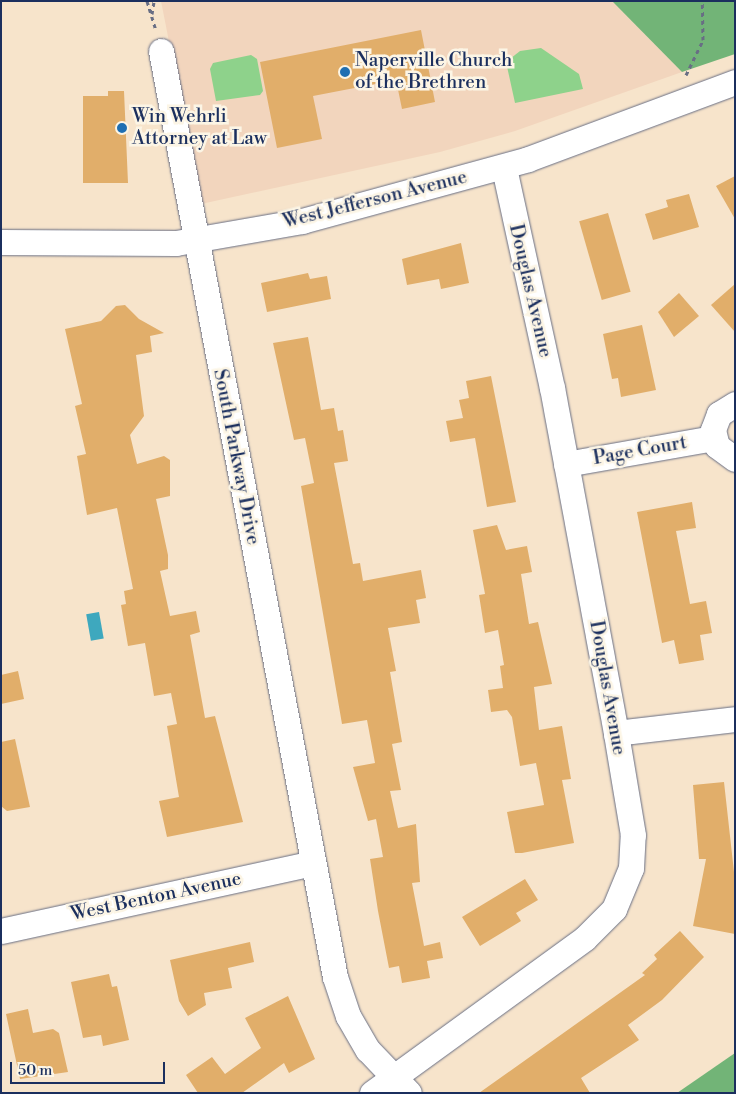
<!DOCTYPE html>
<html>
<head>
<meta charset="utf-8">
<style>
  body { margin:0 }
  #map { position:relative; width:736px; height:1094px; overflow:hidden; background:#f7e4cb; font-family:"Libre Bodoni",serif }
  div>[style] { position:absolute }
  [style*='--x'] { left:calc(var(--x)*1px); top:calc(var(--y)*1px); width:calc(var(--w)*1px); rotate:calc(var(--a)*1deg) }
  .built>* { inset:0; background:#f2d5bd }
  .green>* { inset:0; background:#8ed28b }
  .forest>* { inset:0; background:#72b477 }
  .water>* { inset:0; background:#3ea8be; transform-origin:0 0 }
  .building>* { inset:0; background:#e1ae6a; transform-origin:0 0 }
  .path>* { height:3px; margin-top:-1.5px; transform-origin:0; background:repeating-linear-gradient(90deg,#686e84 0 4px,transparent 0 8px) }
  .roads { filter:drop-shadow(0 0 1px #686e84) drop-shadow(0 0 1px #686e84) }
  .minor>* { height:25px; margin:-12.5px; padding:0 12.5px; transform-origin:12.5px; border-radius:12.5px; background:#fff }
  .dots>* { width:14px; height:14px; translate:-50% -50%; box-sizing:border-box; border:2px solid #fcf5e5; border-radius:50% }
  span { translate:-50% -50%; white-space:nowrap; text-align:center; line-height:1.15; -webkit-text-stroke:5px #fcf5e5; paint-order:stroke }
  .poi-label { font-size:19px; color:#1b2f5e }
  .left { translate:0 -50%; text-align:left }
  .street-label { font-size:19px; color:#1b2f5e }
  .frame { position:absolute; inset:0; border:2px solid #1b2f5e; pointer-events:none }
  .scale { position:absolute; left:10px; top:1062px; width:155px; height:22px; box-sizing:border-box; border:2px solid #1b2f5e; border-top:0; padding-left:6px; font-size:15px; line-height:18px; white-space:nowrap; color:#1b2f5e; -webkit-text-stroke:4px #fcf5e5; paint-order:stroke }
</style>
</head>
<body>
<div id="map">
  <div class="built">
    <i style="clip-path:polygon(161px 1px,612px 1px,682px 72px,515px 131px,440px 152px,201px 204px)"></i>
  </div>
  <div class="green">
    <i style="clip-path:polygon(541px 48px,579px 74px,583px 89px,515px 103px,506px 62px,520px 51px)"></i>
    <i style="clip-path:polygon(251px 55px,257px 59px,263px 91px,260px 95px,216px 101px,210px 69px,213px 63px)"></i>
  </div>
  <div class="forest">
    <i style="clip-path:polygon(612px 1px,735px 1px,735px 54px,682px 72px)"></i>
    <i style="clip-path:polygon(735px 1053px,735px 1093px,677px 1093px)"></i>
  </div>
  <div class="water">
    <i style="left:99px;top:612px;width:27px;height:13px;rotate:80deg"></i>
  </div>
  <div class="building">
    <i style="clip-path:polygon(421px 30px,435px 102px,402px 109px,396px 80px,313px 96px,322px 139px,277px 148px,260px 62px)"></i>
    <i style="clip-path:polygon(108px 91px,124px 91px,128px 183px,83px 183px,83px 96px,108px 96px)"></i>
    <i style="clip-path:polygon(735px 176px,735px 219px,716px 186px)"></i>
    <i style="clip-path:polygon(689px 194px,699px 227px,653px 240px,645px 214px,668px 207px,666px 200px)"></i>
    <i style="left:608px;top:213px;width:82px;height:30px;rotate:74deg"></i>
    <i style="clip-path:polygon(461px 243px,469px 283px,441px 289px,439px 279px,407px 285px,402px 259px)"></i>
    <i style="clip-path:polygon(308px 273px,310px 279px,327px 276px,331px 299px,267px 312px,261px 283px)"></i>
    <i style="clip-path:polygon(735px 284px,735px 332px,711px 305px)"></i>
    <i style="clip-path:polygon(679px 293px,699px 316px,674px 337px,658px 312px)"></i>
    <i style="clip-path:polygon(125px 305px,139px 319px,164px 333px,150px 336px,152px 352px,136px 355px,144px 416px,130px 435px,137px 464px,164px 456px,170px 460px,170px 496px,156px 499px,168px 555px,168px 569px,160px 571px,170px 616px,196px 611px,200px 632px,190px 635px,205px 718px,215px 716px,243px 822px,167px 837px,159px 801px,179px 797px,167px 726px,177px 724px,171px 693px,154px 696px,145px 643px,128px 646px,121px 605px,126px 604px,124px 591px,133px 589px,117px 508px,87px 515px,77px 456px,86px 454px,75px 406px,82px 404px,65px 329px,101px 321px,116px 306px)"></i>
    <i style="clip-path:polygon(642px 325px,656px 390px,621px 397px,618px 378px,612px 379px,603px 334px)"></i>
    <i style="clip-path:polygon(308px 337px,321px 410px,334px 408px,338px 431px,343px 430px,348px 461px,334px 463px,353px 564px,360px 563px,363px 581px,421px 570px,426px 598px,416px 600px,420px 623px,388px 628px,396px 671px,390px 672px,402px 742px,392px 744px,401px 790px,390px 791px,398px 828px,416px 824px,420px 882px,412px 883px,424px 946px,440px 942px,443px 958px,427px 961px,430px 978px,402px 983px,399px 966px,389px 968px,378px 911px,370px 859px,383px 857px,376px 819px,368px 821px,353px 767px,375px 763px,367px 720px,342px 724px,301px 486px,314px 483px,305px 438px,294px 440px,273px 343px)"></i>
    <i style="clip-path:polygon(491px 376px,516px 502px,487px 507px,475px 438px,450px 442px,446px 421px,463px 418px,459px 400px,469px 398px,466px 381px)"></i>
    <i style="clip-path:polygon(692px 502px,696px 528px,676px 531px,690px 604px,706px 601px,712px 633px,700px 635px,704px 660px,679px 664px,674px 640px,662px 643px,637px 512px)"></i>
    <i style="clip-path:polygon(497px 525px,506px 550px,527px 546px,532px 572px,521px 574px,529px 624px,538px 622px,552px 684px,534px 687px,539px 730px,562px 726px,571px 779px,562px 780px,574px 843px,522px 853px,515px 853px,507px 812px,544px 805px,536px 763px,520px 766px,512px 717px,507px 710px,491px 712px,488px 690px,503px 688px,500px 666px,504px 665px,498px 630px,485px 633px,479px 595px,485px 594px,473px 530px)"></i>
    <i style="clip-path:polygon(18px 671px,24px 699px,1px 704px,1px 675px)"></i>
    <i style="clip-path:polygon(15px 739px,30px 807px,7px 811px,1px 806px,1px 742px)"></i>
    <i style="clip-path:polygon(724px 782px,735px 881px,735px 934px,693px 926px,706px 859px,699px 859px,693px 785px)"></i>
    <i style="clip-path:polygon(525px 879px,538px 900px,516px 913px,521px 921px,480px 946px,462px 917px)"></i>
    <i style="clip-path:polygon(680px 931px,704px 957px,662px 1000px,628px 1025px,639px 1040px,581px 1078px,590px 1093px,479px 1093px,645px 975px,642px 973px,657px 959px,654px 955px)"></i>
    <i style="clip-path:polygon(250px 942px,254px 962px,228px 968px,232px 988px,204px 993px,206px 1005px,188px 1016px,179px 1001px,170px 960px)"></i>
    <i style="clip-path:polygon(109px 974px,112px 987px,117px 986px,129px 1040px,103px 1046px,101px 1035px,83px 1038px,71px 982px)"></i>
    <i style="clip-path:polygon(288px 996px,315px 1059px,289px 1073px,284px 1063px,242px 1093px,198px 1093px,186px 1075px,212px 1057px,225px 1074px,261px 1048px,245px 1018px)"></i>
    <i style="clip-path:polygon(28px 1009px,33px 1033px,53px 1029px,59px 1033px,68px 1072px,20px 1079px,6px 1014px)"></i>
  </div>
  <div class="path">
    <i style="--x:147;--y:1;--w:31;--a:73"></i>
    <i style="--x:152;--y:14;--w:13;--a:-81"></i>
    <i style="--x:686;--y:75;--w:39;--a:-64"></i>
    <i style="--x:703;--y:40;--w:39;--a:-91"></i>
  </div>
  <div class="roads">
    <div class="minor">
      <i style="--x:161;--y:51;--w:942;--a:79.36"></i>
      <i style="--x:335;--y:977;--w:41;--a:71.6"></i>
      <i style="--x:348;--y:1016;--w:39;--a:60"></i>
      <i style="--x:368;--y:1050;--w:59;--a:46.4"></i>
      <i style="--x:1;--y:242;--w:175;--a:0.3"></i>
      <i style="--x:176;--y:243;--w:128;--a:-9.9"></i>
      <i style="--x:302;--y:221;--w:234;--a:-15.3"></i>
      <i style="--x:528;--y:159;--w:221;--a:-20.4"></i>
      <i style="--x:735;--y:404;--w:19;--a:148"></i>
      <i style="--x:719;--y:414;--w:17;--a:111"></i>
      <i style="--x:713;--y:430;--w:16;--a:76"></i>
      <i style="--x:717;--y:446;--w:22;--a:36"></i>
      <i style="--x:566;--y:464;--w:149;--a:-10"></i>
      <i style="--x:616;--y:733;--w:120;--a:-6.7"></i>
      <i style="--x:1;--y:931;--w:318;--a:-12.3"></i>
      <i style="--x:372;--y:1093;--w:263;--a:-36"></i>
      <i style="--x:585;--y:938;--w:41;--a:-45"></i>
      <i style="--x:614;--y:909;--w:44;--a:-67.5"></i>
      <i style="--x:631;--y:868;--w:33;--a:-87"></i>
      <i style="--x:633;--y:835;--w:103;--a:-99.5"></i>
      <i style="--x:616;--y:733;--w:351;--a:-100.5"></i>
      <i style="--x:552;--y:388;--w:226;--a:-102.3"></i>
    </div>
  </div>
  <div class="dots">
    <i style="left:345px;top:72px;background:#1f6fb2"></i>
    <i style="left:122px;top:128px;background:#1f6fb2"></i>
  </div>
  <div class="poi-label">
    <span class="left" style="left:355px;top:72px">Naperville Church<br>of the Brethren</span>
    <span class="left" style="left:132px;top:128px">Win Wehrli<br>Attorney at Law</span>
  </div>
  <div class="street-label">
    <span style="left:375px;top:200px;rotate:-14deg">West Jefferson Avenue</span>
    <span style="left:530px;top:291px;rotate:77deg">Douglas Avenue</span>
    <span style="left:640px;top:451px;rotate:-10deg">Page Court</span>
    <span style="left:236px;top:457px;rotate:79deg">South Parkway Drive</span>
    <span style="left:607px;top:688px;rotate:80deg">Douglas Avenue</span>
    <span style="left:156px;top:897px;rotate:-12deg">West Benton Avenue</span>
  </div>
  <div class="frame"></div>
  <div class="scale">50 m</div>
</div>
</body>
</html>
